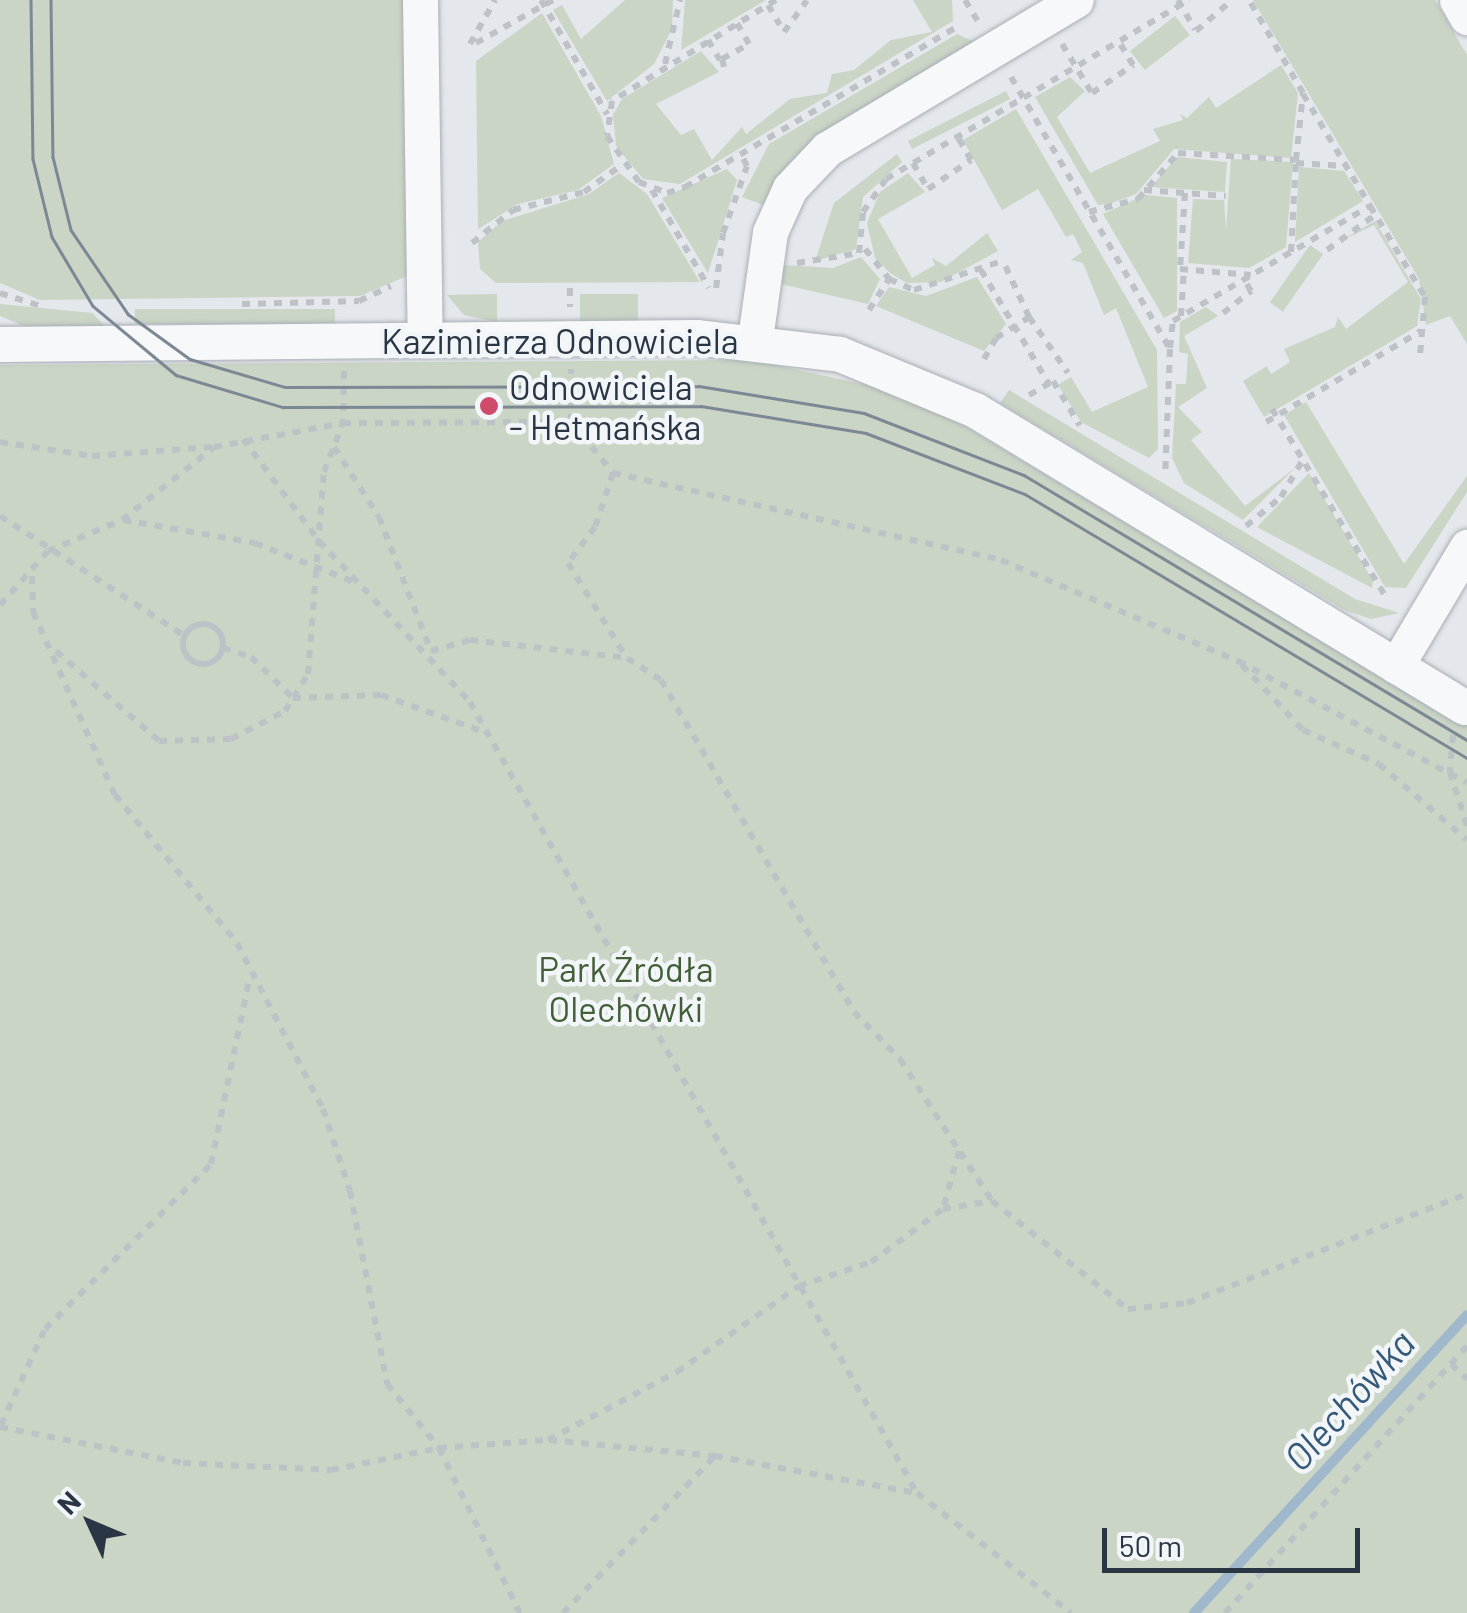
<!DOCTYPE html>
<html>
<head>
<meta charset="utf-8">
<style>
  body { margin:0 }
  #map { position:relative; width:1467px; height:1613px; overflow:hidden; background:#e4e7eb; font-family:Barlow,sans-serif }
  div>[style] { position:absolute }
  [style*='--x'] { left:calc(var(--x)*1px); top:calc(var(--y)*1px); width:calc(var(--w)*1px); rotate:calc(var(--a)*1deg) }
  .green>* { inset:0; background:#cad5c5; transform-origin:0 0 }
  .stream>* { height:10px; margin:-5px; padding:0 5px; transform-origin:5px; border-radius:5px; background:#9fb8cb }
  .path>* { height:6px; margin-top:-3px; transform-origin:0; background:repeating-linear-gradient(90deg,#bdc2c7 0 8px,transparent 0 16px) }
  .path>.ring { margin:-3px; padding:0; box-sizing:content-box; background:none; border:6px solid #bdc2c7; border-radius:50% }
  .roads { filter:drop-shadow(0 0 2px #a9aeb6) drop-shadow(0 0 2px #a9aeb6) }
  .minor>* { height:35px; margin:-17.5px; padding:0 17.5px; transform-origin:17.5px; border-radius:17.5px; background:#f6f8fa }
  .tram>* { height:2.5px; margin:-1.25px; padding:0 1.25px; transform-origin:1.25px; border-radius:1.25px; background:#7d8895 }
  .dots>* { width:28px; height:28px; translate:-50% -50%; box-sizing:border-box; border:5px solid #f3f6f9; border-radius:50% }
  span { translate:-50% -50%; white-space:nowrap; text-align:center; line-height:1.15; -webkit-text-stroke:9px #f3f6f9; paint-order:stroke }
  .street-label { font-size:35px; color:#2b3644 }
  .poi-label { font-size:35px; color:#2b3644 }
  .left { translate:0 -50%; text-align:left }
  .park-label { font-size:35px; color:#435f38 }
  .water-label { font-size:38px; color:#355978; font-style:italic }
  .north { position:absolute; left:40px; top:1473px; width:100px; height:100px; -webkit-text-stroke:8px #f3f6f9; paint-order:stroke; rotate:314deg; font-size:28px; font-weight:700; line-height:40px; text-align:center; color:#2b3644 }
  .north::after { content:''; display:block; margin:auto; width:35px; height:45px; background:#2b3644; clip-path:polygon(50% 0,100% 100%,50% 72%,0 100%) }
  .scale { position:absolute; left:1102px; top:1528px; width:258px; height:45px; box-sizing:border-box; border:5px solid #2b3644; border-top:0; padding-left:12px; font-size:30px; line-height:35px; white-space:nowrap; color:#2b3644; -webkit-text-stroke:8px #f3f6f9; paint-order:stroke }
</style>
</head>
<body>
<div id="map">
  <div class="green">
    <i style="clip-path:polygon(0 0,404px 0,407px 276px,360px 296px,40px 300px,0 283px)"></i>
    <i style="clip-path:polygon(625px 0,673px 0,672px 29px,654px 64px,607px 101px,553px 10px,562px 5px,581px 39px)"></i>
    <i style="clip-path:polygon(685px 0,766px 0,681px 50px)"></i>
    <i style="clip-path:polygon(913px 0,952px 0,953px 21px,680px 184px,643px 179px,616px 146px,613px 115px,622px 99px,701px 51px,719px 72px,656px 104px,681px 135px,694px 129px,712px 160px,742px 127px,746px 134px,790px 99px,827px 93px,832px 74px,854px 70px,891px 40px,932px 32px)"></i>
    <i style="clip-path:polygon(1253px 0,1435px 0,1467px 55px,1467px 344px,1450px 316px,1426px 325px,1419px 279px)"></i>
    <i style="clip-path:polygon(542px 13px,601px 116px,614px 164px,578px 190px,518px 204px,478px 229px,476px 61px)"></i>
    <i style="left:1175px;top:16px;width:24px;height:57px;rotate:52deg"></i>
    <i style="clip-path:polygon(957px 34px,975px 42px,766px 206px,742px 197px,769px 144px)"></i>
    <i style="clip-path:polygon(1281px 65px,1298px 93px,1291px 158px,1174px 149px,1136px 194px,1109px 204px,1098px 205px,1035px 97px,1070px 77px,1085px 91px,1057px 117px,1090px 173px,1160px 141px,1153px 129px,1183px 120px,1180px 114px,1187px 118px,1209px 97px,1216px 108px)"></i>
    <i style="left:1006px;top:91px;width:9px;height:110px;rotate:63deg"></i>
    <i style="clip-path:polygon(1016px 109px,1157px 350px,1158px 449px,1149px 458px,1081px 422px,1058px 385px,1071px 377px,1092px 412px,1148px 387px,1116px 308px,1104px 315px,1083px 263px,1071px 260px,1082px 252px,1073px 234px,1066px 237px,1038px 189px,1002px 210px,963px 140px)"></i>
    <i style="clip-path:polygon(897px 154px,902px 162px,863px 197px,856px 249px,815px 261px,834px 203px)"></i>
    <i style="clip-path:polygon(1177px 157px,1227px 162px,1225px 192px,1151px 187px)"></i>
    <i style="clip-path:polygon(1231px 159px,1293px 162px,1286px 247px,1249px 268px,1188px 263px,1193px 199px,1224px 200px,1226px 230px)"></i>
    <i style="clip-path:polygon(1299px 167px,1344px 171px,1363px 201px,1295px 242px)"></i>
    <i style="clip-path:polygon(727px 169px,737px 180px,708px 273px,662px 198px)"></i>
    <i style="clip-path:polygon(619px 173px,647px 194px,700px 282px,496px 283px,480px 269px,478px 242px,502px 221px,589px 194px)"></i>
    <i style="clip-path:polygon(908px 173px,925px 192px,878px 219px,912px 278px,935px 265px,932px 258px,946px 266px,987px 233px,998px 251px,941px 282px,907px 283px,890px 273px,875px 258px,867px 223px,880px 192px)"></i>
    <i style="clip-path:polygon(1145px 195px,1177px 198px,1177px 311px,1164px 318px,1103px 214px)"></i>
    <i style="clip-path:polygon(1375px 221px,1421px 299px,1417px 326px,1264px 417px,1243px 381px,1267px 366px,1271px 374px,1290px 362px,1284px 349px,1335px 327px,1338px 317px,1346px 329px,1408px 282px,1374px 225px,1339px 242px)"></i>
    <i style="left:1310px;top:245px;width:16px;height:70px;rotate:35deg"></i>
    <i style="clip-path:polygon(861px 257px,880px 279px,868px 304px,781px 284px,783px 265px,833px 268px)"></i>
    <i style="clip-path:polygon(977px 277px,1006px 324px,984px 351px,876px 306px,889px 287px,926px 296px)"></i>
    <i style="clip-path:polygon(497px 294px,497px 322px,464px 315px,447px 295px)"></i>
    <i style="left:580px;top:294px;width:58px;height:27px"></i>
    <i style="clip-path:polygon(0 304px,92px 313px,106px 327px,24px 326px,0 316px)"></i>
    <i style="clip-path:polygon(1206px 307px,1218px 316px,1184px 336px,1207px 388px,1178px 407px,1202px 432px,1191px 440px,1245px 506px,1295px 468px,1243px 520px,1184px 483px,1172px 458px,1176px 384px,1186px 384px,1188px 354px,1179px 352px,1180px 322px)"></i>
    <i style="left:335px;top:309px;width:15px;height:200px;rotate:90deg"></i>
    <i style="clip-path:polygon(751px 360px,890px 390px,961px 424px,1456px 721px,1467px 706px,1467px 1613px,0 1613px,0 365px)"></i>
    <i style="clip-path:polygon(1009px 390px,1355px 599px,1399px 613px,1371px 619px,1344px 610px,1000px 403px)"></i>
    <i style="clip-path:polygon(1306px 402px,1404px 564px,1467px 476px,1467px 492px,1406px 588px,1385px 587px,1284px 415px)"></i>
    <i style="clip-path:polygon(1309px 473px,1373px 581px,1372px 588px,1257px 527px)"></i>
  </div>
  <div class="stream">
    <i style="--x:1194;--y:1613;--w:404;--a:-47.5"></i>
  </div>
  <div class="path">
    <i style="--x:541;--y:0;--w:132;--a:59.9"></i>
    <i style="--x:776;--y:0;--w:193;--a:148.4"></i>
    <i style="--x:612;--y:101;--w:35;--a:98"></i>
    <i style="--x:607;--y:136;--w:56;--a:55.2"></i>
    <i style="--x:639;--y:182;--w:30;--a:21"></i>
    <i style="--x:667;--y:193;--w:19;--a:-18"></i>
    <i style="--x:685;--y:187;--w:316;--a:-30.5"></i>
    <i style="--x:965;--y:0;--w:27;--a:59"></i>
    <i style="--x:1178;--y:0;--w:34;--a:60"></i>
    <i style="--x:768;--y:5;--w:23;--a:59"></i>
    <i style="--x:1196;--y:31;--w:48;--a:-40.7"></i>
    <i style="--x:784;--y:32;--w:39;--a:-54"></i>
    <i style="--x:708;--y:40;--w:23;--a:59"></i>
    <i style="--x:476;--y:43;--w:88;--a:-29.2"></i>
    <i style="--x:470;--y:44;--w:51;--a:-60.4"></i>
    <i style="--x:1062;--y:44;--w:60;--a:58.7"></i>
    <i style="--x:665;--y:64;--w:66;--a:-76.8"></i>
    <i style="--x:724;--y:67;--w:8;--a:-104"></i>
    <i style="--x:722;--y:59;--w:31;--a:-29"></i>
    <i style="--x:749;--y:44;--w:24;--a:-120"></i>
    <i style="--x:1011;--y:77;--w:315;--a:59.7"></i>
    <i style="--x:1170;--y:349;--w:128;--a:92.2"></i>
    <i style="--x:1092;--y:93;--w:50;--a:-34.3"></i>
    <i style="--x:1133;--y:65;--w:27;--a:-121"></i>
    <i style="--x:1303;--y:94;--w:131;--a:59.1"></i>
    <i style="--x:913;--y:163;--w:30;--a:60"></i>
    <i style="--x:1296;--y:163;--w:49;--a:3.5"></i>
    <i style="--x:928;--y:189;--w:52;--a:-34"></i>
    <i style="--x:971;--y:160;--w:28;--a:-120"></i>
    <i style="--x:652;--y:190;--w:113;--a:59.8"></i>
    <i style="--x:1144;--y:190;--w:82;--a:4.2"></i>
    <i style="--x:1185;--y:193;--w:76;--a:93.8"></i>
    <i style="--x:1180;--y:269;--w:71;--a:4.8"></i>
    <i style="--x:1089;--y:212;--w:51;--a:-14.9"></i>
    <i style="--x:1138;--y:199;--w:61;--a:-49"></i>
    <i style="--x:1178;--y:153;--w:118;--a:3.4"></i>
    <i style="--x:1296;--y:160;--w:67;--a:-84"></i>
    <i style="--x:1303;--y:93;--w:108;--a:-120.1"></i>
    <i style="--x:472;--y:243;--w:53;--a:-38.8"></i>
    <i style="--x:513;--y:210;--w:73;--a:-14.2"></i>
    <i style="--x:584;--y:192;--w:47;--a:-35.4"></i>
    <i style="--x:865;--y:249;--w:38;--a:51"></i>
    <i style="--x:889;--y:279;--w:27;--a:24"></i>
    <i style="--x:914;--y:290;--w:96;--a:-18.2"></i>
    <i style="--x:1327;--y:250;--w:59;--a:-36.1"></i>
    <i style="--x:1291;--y:252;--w:92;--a:-86.9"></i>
    <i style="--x:797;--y:263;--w:63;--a:-9.2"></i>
    <i style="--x:859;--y:253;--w:41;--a:-84.4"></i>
    <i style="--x:863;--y:212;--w:40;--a:-55.1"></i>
    <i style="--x:886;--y:179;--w:352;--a:-30.6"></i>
    <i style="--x:981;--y:270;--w:133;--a:59.2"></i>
    <i style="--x:570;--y:288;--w:19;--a:90"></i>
    <i style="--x:716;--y:288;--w:55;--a:-82.7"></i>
    <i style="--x:723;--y:233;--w:71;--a:-70.3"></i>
    <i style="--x:747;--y:166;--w:13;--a:-117"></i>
    <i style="--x:0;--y:293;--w:46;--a:17.7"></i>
    <i style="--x:242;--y:304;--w:117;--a:-1.5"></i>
    <i style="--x:359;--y:301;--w:35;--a:-25"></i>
    <i style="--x:869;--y:310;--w:37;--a:-57"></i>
    <i style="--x:1223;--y:313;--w:36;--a:-38"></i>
    <i style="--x:1251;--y:291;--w:13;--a:-122"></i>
    <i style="--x:1181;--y:316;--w:47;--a:-86.3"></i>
    <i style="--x:1029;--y:317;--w:68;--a:55.1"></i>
    <i style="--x:1170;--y:348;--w:27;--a:-84"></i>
    <i style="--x:1173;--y:321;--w:228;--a:-30.3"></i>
    <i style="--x:1370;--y:206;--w:106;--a:58.9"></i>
    <i style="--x:1425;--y:297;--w:58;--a:94.9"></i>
    <i style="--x:984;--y:359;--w:24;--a:-60"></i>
    <i style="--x:996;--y:338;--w:39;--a:-32"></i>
    <i style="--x:1029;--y:317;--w:62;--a:-114.9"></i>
    <i style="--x:344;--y:371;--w:52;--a:91.1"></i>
    <i style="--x:343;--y:423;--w:228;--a:-0.3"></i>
    <i style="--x:571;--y:422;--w:53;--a:-90"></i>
    <i style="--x:1053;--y:381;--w:52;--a:59"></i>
    <i style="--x:1029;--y:395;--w:24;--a:-30"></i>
    <i style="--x:1272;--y:409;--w:220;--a:58.8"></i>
    <i style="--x:571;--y:422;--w:66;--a:50.5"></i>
    <i style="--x:613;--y:473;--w:398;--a:12.6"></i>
    <i style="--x:1001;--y:560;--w:258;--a:23.1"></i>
    <i style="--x:1238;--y:661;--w:259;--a:28"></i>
    <i style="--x:1266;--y:422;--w:180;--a:-30.4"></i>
    <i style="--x:243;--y:439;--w:127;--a:53.3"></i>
    <i style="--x:319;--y:541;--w:221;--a:46.8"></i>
    <i style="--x:470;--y:702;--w:909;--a:60.53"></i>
    <i style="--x:0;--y:442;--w:93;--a:8.7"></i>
    <i style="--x:92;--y:456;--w:120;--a:-4.3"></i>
    <i style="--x:334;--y:447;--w:83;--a:57.3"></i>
    <i style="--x:379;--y:517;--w:144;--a:68.8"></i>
    <i style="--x:431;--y:651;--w:41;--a:-15.8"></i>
    <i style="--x:470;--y:640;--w:158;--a:6.5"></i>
    <i style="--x:627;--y:658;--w:40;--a:32.9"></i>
    <i style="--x:661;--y:680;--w:384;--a:59.8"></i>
    <i style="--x:854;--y:1012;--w:66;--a:45.6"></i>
    <i style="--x:900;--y:1059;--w:109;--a:57.3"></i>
    <i style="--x:959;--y:1151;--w:60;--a:105.4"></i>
    <i style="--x:613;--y:473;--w:57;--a:108.4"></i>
    <i style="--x:595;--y:527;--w:45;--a:126.9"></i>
    <i style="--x:568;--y:563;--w:110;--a:58.3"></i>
    <i style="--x:0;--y:516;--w:221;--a:33"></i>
    <i style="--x:123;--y:520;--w:134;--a:9.9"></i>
    <i style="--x:255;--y:543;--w:109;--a:21.6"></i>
    <i style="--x:1246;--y:526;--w:45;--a:-39.6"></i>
    <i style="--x:1281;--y:497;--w:42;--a:-59.7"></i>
    <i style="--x:32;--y:576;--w:36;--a:88"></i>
    <i style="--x:33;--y:612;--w:201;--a:65.9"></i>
    <i style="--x:115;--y:795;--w:192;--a:50.5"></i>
    <i style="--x:237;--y:943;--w:187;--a:62.6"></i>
    <i style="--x:323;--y:1109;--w:86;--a:71.8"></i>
    <i style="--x:350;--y:1191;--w:197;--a:79.1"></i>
    <i style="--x:387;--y:1384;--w:82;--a:50.9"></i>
    <i style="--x:439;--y:1448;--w:184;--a:63.9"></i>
    <i style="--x:0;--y:605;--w:72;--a:-48.4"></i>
    <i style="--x:48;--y:551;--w:80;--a:-22.7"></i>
    <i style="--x:122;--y:520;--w:117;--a:-38.4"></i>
    <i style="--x:214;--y:447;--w:131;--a:-10.5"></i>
    <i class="ring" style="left:183px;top:624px;width:34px;height:34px"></i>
    <i style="--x:223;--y:648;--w:29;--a:18"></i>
    <i style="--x:251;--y:657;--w:59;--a:44.3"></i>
    <i style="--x:293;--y:698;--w:88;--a:-2"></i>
    <i style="--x:381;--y:695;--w:113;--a:19.7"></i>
    <i style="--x:56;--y:651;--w:137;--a:41.1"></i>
    <i style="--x:159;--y:741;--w:72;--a:-1.6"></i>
    <i style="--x:231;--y:739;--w:61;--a:-27.4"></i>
    <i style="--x:285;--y:711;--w:44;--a:-58.1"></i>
    <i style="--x:308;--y:674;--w:203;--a:-85.5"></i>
    <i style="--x:324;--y:472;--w:53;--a:-68.8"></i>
    <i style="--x:1242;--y:665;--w:89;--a:46.8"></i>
    <i style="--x:1303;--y:730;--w:83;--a:24.1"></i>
    <i style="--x:1379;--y:764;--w:116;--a:40.8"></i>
    <i style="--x:1453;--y:735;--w:37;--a:95"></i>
    <i style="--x:1450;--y:772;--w:57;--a:72.5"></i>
    <i style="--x:960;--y:1152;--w:59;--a:56.9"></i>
    <i style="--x:992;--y:1201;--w:174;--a:38.5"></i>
    <i style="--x:1128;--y:1309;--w:59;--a:-5.8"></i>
    <i style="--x:1187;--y:1303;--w:300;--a:-21.3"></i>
    <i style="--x:1451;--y:1364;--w:22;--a:43"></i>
    <i style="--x:1;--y:1425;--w:106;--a:-65.4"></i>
    <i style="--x:45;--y:1329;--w:234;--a:-44.8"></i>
    <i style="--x:211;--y:1164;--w:188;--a:-78.3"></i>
    <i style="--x:0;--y:1427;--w:187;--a:11.1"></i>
    <i style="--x:183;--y:1463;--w:148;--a:2.7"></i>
    <i style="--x:331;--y:1470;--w:110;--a:-11.5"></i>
    <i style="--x:439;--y:1448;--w:109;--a:-4.2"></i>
    <i style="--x:548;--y:1440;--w:146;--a:-27.8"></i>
    <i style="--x:677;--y:1372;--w:149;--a:-35.2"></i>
    <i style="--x:799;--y:1286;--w:76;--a:-18.4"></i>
    <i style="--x:871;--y:1262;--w:89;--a:-36.4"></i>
    <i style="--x:943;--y:1209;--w:50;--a:-9.3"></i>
    <i style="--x:549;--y:1440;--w:167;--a:5.5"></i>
    <i style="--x:715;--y:1456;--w:205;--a:10.4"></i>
    <i style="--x:917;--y:1493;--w:195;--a:37.9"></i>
    <i style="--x:563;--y:1613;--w:219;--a:-45.9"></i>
    <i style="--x:1225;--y:1613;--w:360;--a:-47.8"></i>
  </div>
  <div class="roads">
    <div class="minor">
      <i style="--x:420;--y:0;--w:340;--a:89.2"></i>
      <i style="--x:1457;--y:0;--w:20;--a:60"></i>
      <i style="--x:755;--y:339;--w:108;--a:-82"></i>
      <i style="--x:770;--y:232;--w:48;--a:-65.6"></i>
      <i style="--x:790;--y:188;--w:54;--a:-46.5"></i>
      <i style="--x:827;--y:149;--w:290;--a:-30.9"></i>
      <i style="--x:0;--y:344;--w:696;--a:-0.58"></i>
      <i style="--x:696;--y:337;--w:145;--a:6.7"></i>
      <i style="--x:840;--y:354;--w:146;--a:22.5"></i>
      <i style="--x:975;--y:410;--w:572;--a:31.27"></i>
      <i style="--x:1396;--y:666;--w:139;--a:-59.2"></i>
    </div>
  </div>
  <div class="tram">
    <i style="--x:31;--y:0;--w:159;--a:89.3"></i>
    <i style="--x:33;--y:159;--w:80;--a:76.3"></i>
    <i style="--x:52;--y:237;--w:80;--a:59.3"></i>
    <i style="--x:93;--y:306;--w:108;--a:39.7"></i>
    <i style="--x:176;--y:375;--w:112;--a:16.7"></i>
    <i style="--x:283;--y:407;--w:418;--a:-0.1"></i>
    <i style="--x:701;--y:406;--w:167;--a:9.3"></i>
    <i style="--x:866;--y:433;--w:170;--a:21"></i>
    <i style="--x:1025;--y:494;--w:515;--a:30.85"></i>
    <i style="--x:51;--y:0;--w:157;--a:89.3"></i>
    <i style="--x:53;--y:157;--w:75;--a:76.1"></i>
    <i style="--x:71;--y:230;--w:102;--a:55.8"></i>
    <i style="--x:128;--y:314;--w:77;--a:36"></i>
    <i style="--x:190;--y:359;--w:99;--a:16.4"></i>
    <i style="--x:285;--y:387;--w:414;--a:-0.1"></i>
    <i style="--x:699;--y:386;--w:167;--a:9.3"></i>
    <i style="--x:864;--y:413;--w:172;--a:21.2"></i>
    <i style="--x:1024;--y:475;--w:516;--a:30.89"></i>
  </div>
  <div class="dots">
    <i style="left:489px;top:406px;background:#ce4b6b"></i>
  </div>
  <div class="street-label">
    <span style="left:560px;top:340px">Kazimierza Odnowiciela</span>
  </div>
  <div class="poi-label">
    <span class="left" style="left:509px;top:406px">Odnowiciela<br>- Hetmańska</span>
  </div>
  <div class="park-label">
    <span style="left:626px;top:988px">Park Źródła<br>Olechówki</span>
  </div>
  <div class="water-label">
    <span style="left:1349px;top:1400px;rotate:-48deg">Olechówka</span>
  </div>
  <div class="north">N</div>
  <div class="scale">50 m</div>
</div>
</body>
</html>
